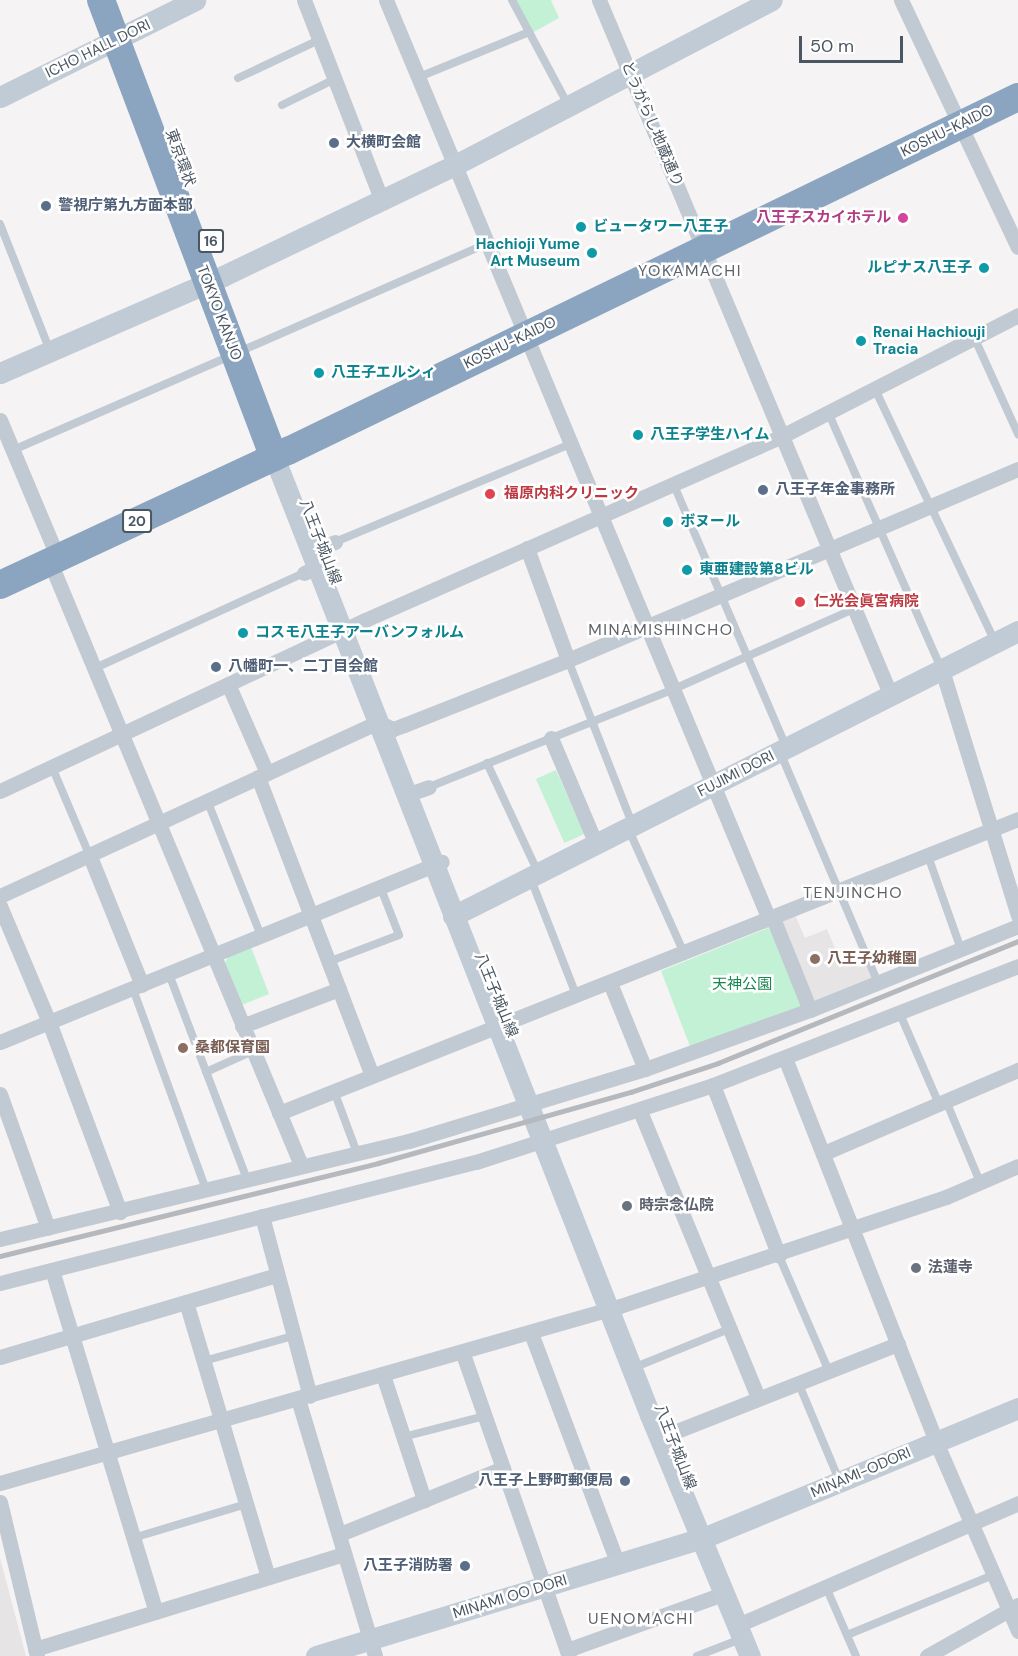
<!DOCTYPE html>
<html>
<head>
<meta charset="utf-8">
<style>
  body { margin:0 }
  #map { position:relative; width:1018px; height:1656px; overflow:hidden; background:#f5f3f3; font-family:"DM Sans","Noto Sans JP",sans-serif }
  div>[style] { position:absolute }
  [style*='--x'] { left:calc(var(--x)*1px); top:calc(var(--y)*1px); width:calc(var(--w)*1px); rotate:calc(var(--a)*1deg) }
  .education>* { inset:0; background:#e6e4e5 }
  .green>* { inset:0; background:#c3f1d5; transform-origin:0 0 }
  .lane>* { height:8px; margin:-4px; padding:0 4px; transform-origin:4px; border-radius:4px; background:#c1cad2 }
  .street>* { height:15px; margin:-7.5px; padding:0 7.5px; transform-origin:7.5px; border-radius:7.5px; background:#c1cad2 }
  .secondary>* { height:21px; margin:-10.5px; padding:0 10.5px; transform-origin:10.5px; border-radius:10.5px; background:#c1cbd6 }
  .highway>* { height:28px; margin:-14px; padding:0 14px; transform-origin:14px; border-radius:14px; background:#8ba5c1 }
  .rail>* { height:4.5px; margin:-2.25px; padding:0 2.25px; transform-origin:2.25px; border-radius:2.25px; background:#b5b8bd }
  .dots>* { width:16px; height:16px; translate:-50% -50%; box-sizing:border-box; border:3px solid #fff; border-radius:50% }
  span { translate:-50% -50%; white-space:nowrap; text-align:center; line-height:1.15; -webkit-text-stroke:5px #fff; paint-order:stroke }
  .shield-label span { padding:2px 4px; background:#fff; border:2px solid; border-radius:4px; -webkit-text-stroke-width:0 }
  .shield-label { font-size:14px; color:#4a5661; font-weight:700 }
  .street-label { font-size:15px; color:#4a5661 }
  .service-label { font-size:15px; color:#4e5e75; font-weight:700 }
  .left { translate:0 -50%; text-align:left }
  .right { translate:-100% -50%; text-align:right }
  .hotel-label { font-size:15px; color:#b23c85; font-weight:700 }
  .culture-label { font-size:15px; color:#0d838f; font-weight:700 }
  .health-label { font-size:15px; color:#be3a42; font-weight:700 }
  .education-label { font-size:15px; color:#785e54; font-weight:700 }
  .park-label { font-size:15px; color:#17864f }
  .worship-label { font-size:15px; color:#5b616d; font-weight:700 }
  .neighbourhood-label { font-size:16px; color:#5f6368; letter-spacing:1.5px }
  .scale { position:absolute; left:799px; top:36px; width:104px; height:27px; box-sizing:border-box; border:3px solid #4a5661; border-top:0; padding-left:8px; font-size:18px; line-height:21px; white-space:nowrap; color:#4a5661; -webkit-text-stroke:4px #fff; paint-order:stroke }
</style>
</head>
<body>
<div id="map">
  <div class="education">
    <i style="clip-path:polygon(793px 910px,805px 938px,827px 929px,841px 963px,863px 956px,878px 983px,810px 1010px,773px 918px)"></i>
    <i style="clip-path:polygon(0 1558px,26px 1656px,0 1656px)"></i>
  </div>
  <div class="green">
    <i style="clip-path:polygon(515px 0,551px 0,559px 18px,532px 33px)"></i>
    <i style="left:556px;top:770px;width:70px;height:22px;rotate:66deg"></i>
    <i style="clip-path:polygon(768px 928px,773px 931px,802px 1004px,800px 1010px,691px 1049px,661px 971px)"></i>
    <i style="clip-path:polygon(251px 947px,269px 994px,242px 1005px,225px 963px,228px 956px)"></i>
  </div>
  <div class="lane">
    <i style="--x:512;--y:0;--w:119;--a:61.9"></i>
    <i style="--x:419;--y:77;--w:119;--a:-22.2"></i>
    <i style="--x:238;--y:78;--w:89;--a:-25.1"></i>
    <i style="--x:282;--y:105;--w:57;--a:-26.1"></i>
    <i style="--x:0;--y:224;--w:136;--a:68.5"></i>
    <i style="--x:974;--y:337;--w:107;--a:65.6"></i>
    <i style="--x:241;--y:351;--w:270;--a:-23.6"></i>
    <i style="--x:874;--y:387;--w:282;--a:64.6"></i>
    <i style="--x:828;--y:412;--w:280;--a:66.2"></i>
    <i style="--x:13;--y:450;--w:236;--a:-23.4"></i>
    <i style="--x:673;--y:483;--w:287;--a:66.8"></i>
    <i style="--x:335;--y:542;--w:256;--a:-22.6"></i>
    <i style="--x:568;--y:660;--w:168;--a:68.6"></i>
    <i style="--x:93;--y:669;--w:232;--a:-24.5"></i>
    <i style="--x:780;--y:752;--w:251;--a:67"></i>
    <i style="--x:487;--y:763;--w:111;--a:65"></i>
    <i style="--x:52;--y:767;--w:95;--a:67"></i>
    <i style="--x:429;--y:787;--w:264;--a:-21.8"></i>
    <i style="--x:674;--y:689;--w:197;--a:-24"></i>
    <i style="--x:207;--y:800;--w:146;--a:68.3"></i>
    <i style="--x:632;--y:837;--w:127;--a:65.9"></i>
    <i style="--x:928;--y:856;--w:99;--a:70.5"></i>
    <i style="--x:534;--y:887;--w:116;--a:68.7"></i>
    <i style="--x:328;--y:962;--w:76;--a:-20.8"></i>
    <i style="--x:399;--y:935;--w:53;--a:-111.2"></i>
    <i style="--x:169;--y:974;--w:219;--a:69.2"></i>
    <i style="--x:133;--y:989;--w:214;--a:70"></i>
    <i style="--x:900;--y:1014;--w:98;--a:66.6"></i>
    <i style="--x:206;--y:1072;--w:51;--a:-24.1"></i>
    <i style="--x:334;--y:1091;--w:66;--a:69.6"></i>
    <i style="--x:946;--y:1101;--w:88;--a:67.2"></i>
    <i style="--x:779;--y:1256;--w:123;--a:66.6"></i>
    <i style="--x:204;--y:1361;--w:92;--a:-15.7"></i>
    <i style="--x:633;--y:1368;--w:104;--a:-22.1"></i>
    <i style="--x:798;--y:1382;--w:106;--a:67.3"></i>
    <i style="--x:403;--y:1437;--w:85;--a:-14.4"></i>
    <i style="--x:133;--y:1538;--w:118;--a:-16.7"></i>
    <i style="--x:826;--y:1587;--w:75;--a:66.5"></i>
    <i style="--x:847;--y:1635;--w:158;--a:-22.3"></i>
    <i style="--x:697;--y:1656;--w:47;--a:-21.1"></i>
  </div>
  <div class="street">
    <i style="--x:304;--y:0;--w:213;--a:68.8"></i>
    <i style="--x:386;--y:0;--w:996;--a:67.38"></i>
    <i style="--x:599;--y:0;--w:755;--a:67.24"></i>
    <i style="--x:901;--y:0;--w:273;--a:64.7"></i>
    <i style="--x:0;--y:420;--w:150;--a:67.2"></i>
    <i style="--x:527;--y:548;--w:119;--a:69.9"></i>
    <i style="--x:50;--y:562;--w:653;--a:67.4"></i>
    <i style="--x:304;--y:573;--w:14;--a:-25"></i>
    <i style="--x:317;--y:567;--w:21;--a:-76"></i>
    <i style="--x:322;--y:547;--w:14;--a:-21"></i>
    <i style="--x:942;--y:670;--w:257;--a:72.8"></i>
    <i style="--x:228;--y:684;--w:97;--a:66.3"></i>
    <i style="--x:551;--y:738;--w:115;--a:67"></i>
    <i style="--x:258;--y:777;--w:319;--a:69.1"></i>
    <i style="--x:0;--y:791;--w:403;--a:-25.1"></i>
    <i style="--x:365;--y:620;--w:458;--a:-23.8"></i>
    <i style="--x:784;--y:435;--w:263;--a:-27.1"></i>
    <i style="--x:406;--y:795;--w:24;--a:-19"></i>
    <i style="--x:89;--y:854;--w:141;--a:68"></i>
    <i style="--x:0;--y:896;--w:416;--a:-24.7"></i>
    <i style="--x:378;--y:722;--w:17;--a:25"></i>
    <i style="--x:393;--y:729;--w:12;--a:-20"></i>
    <i style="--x:404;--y:725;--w:176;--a:-21.6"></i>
    <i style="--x:568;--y:660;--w:489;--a:-23"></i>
    <i style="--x:0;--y:906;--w:126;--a:67.1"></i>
    <i style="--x:49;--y:1022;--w:203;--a:69.5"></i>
    <i style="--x:773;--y:918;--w:99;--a:68.1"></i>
    <i style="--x:610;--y:983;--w:93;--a:67.9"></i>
    <i style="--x:242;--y:1026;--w:104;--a:-20.9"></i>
    <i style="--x:0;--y:1042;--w:477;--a:-22.2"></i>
    <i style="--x:785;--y:1058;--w:413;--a:68.5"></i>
    <i style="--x:936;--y:1442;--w:206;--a:66.5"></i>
    <i style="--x:713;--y:1085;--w:183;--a:68.9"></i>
    <i style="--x:0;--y:1094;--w:142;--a:70.3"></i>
    <i style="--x:640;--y:1111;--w:310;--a:67.6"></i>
    <i style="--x:279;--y:1113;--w:795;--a:-21.69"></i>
    <i style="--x:824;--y:1153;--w:211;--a:-23.2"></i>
    <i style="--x:262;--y:1216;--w:186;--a:75.1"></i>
    <i style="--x:0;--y:1239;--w:421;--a:-13.5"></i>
    <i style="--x:409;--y:1141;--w:247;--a:-17"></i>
    <i style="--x:645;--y:1069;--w:175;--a:-19.7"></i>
    <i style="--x:810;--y:1010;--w:224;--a:-22"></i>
    <i style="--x:52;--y:1270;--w:357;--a:73.1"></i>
    <i style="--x:0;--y:1283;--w:491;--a:-14.3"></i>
    <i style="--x:476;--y:1162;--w:249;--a:-18"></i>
    <i style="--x:713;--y:1085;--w:327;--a:-21.3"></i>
    <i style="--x:186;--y:1302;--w:287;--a:73.4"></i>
    <i style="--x:531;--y:1333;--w:247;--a:69.4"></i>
    <i style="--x:463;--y:1354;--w:320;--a:70.7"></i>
    <i style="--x:0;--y:1357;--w:289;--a:-16.5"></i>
    <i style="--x:383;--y:1375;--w:132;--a:71.8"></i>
    <i style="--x:298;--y:1399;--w:268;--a:73.3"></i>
    <i style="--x:659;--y:1438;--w:257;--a:-21.5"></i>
    <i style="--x:0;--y:1483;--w:645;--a:-15.93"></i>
    <i style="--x:620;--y:1306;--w:344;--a:-18.5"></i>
    <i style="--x:946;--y:1197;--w:78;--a:-23.3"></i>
    <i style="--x:0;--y:1502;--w:158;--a:76.5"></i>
    <i style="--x:340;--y:1534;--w:176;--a:-22"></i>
    <i style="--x:738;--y:1625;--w:305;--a:-23.5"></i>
    <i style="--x:35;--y:1649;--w:323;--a:-17.1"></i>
    <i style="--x:567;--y:1650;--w:168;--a:-19.8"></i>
    <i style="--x:927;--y:1656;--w:104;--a:-29.3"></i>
  </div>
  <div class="secondary">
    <i style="--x:0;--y:97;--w:218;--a:-26.4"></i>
    <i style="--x:0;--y:373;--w:243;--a:-23.5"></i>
    <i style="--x:223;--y:276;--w:257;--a:-25.6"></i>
    <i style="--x:455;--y:165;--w:357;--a:-27.5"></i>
    <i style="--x:274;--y:457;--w:1029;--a:68.57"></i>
    <i style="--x:650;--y:1415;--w:261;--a:67.5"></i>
    <i style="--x:453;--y:916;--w:633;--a:-26.77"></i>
    <i style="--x:316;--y:1656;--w:405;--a:-17"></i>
    <i style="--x:703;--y:1538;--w:341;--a:-22.4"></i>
  </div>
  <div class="highway">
    <i style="--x:101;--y:0;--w:489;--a:69.3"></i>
    <i style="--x:0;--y:585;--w:318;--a:-25"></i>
    <i style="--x:288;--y:451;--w:811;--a:-25.87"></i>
  </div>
  <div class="rail">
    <i style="--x:0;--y:1256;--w:389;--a:-13.8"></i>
    <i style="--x:378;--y:1163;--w:263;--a:-15.7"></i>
    <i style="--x:631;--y:1092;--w:92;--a:-18.4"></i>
    <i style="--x:718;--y:1063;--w:324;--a:-22.1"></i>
  </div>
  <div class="dots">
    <i style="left:334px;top:143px;background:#5c6f8a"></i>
    <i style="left:46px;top:206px;background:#5c6f8a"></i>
    <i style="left:903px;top:218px;background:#d1479c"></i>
    <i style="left:581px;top:227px;background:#0f9aa8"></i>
    <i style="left:592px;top:253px;background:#0f9aa8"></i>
    <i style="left:984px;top:268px;background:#0f9aa8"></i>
    <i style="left:861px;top:341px;background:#0f9aa8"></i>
    <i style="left:319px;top:373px;background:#0f9aa8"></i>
    <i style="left:638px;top:435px;background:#0f9aa8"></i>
    <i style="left:763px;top:490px;background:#5c6f8a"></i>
    <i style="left:490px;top:494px;background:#e0444e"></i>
    <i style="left:668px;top:522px;background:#0f9aa8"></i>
    <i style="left:687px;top:570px;background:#0f9aa8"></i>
    <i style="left:800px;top:602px;background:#e0444e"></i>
    <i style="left:243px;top:633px;background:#0f9aa8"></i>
    <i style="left:216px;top:667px;background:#5c6f8a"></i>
    <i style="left:815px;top:959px;background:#8d6e63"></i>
    <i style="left:183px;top:1048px;background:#8d6e63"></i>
    <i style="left:627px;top:1206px;background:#6b7280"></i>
    <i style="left:916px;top:1268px;background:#6b7280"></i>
    <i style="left:625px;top:1481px;background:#5c6f8a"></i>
    <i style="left:465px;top:1566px;background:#5c6f8a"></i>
  </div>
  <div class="shield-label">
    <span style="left:211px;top:241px">16</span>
    <span style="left:137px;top:521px">20</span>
  </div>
  <div class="street-label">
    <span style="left:98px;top:49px;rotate:-26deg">ICHO HALL DORI</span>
    <span style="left:652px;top:124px;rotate:67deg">とうがらし地蔵通り</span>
    <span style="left:947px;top:131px;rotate:-26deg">KOSHU-KAIDO</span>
    <span style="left:180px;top:158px;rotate:70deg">東京環状</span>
    <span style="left:219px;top:313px;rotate:69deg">TOKYO KANJO</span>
    <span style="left:510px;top:343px;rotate:-26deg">KOSHU-KAIDO</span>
    <span style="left:320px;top:542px;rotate:69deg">八王子城山線</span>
    <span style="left:736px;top:774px;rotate:-27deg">FUJIMI DORI</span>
    <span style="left:496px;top:995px;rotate:68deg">八王子城山線</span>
    <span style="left:675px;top:1447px;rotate:69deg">八王子城山線</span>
    <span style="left:861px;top:1473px;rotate:-23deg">MINAMI-ODORI</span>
    <span style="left:510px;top:1597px;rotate:-17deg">MINAMI OO DORI</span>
  </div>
  <div class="service-label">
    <span class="left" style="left:346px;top:143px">大横町会館</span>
    <span class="left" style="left:58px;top:206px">警視庁第九方面本部</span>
    <span class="left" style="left:775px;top:490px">八王子年金事務所</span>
    <span class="left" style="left:228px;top:667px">八幡町一、二丁目会館</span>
    <span class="right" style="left:613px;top:1481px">八王子上野町郵便局</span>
    <span class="right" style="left:453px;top:1566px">八王子消防署</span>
  </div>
  <div class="hotel-label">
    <span class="right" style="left:891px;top:218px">八王子スカイホテル</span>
  </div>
  <div class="culture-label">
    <span class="left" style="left:593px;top:227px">ビュータワー八王子</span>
    <span class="right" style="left:580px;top:253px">Hachioji Yume<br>Art Museum</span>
    <span class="right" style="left:972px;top:268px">ルピナス八王子</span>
    <span class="left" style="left:873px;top:341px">Renai Hachiouji<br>Tracia</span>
    <span class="left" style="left:331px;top:373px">八王子エルシィ</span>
    <span class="left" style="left:650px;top:435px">八王子学生ハイム</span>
    <span class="left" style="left:680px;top:522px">ボヌール</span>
    <span class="left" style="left:699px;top:570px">東亜建設第8ビル</span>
    <span class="left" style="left:255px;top:633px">コスモ八王子アーバンフォルム</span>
  </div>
  <div class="health-label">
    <span class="left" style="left:504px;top:494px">福原内科クリニック</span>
    <span class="left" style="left:814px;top:602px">仁光会眞宮病院</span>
  </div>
  <div class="education-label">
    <span class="left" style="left:827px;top:959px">八王子幼稚園</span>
    <span class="left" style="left:195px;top:1048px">桑都保育園</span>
  </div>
  <div class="park-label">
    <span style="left:742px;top:985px">天神公園</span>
  </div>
  <div class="worship-label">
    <span class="left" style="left:639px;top:1206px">時宗念仏院</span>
    <span class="left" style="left:928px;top:1268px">法蓮寺</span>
  </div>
  <div class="neighbourhood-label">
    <span style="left:690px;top:271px">YOKAMACHI</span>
    <span style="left:661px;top:630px">MINAMISHINCHO</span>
    <span style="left:853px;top:893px">TENJINCHO</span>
    <span style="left:641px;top:1619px">UENOMACHI</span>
  </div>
  <div class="scale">50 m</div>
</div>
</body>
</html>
